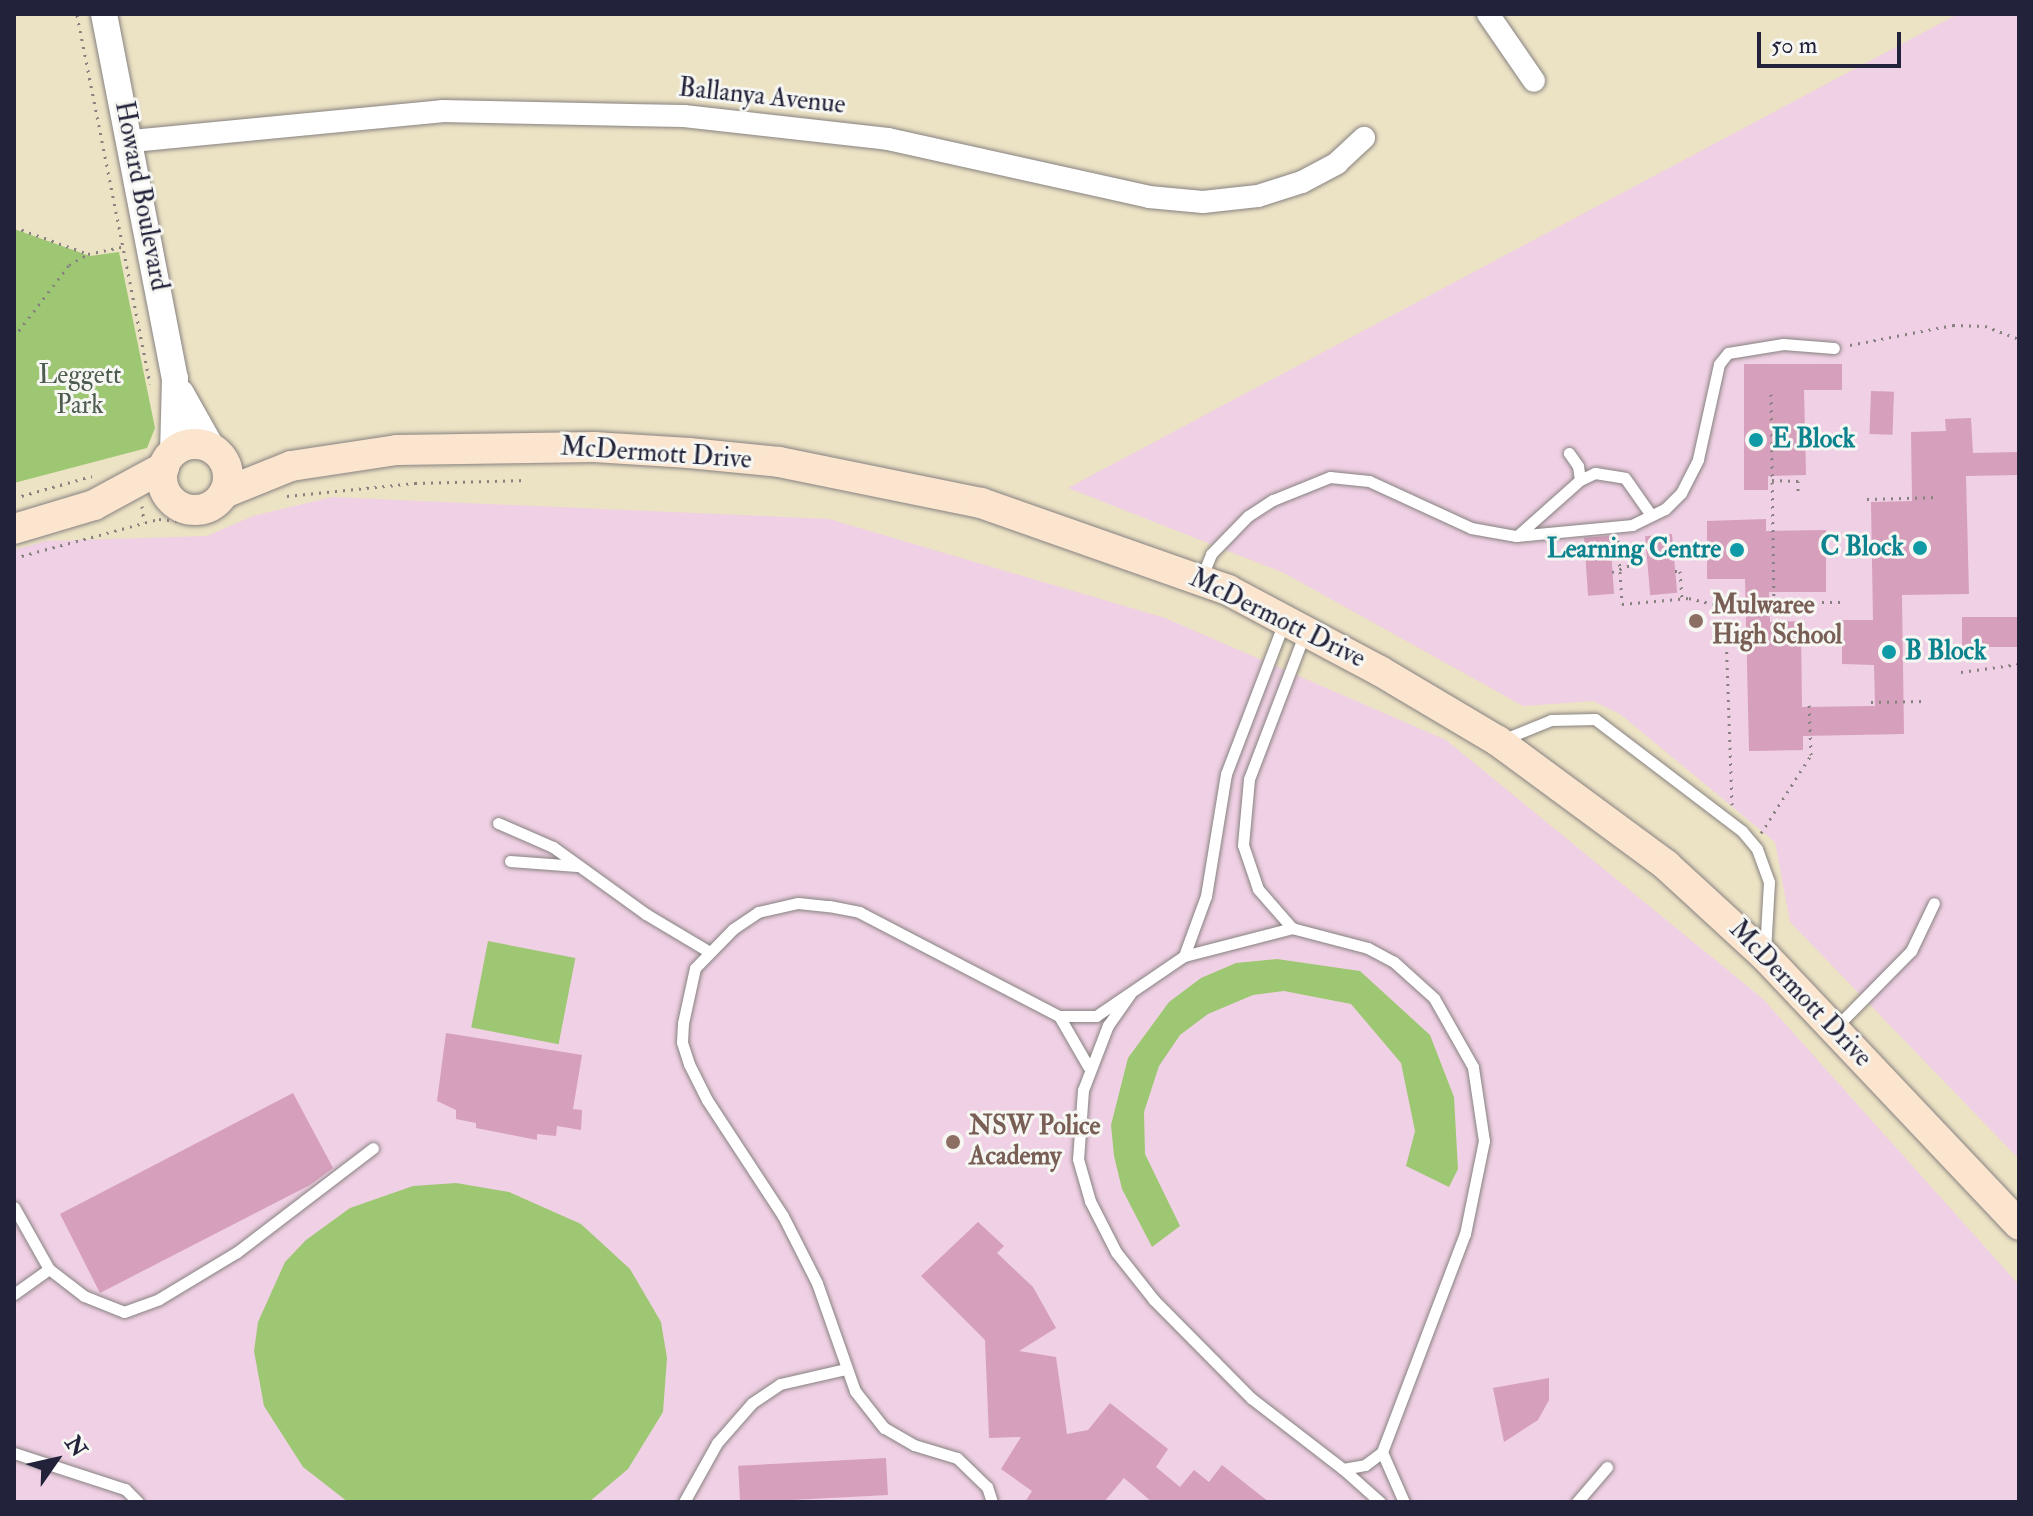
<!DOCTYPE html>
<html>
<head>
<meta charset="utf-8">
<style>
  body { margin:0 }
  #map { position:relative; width:2033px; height:1516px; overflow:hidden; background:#ece2c4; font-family:"IM FELL Double Pica",serif }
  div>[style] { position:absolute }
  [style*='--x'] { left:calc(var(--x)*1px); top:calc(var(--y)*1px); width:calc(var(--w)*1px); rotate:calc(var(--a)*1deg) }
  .built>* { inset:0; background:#f0d0e4 }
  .green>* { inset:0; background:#9ec773; transform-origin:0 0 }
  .building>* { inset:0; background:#d69fbb; transform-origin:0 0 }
  .path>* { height:3px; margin-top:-1.5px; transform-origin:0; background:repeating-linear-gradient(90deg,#878280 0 2px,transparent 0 8px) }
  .roads { filter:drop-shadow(0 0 2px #878280) drop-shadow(0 0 2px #878280) }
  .service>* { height:11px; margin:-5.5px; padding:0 5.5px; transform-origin:5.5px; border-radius:5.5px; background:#fff }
  .minor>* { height:22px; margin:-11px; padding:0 11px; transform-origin:11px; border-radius:11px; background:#fff }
  .tertiary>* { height:26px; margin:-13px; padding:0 13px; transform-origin:13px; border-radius:13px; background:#fff }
  .secondary>* { height:30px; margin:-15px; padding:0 15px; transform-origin:15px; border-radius:15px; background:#fbe5cf }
  .secondary>.ring { margin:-15px; padding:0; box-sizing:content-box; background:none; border:30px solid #fbe5cf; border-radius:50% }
  .dots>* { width:22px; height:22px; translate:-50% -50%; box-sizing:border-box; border:4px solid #f6f6f2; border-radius:50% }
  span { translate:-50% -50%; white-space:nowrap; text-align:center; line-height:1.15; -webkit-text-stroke:6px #f6f6f2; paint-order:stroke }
  .street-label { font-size:26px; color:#22223b }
  .park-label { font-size:26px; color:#4d5c4f }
  .culture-label { font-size:26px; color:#0d838f; font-weight:700 }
  .left { translate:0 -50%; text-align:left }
  .right { translate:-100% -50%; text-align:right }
  .education-label { font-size:26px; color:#785e54; font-weight:700 }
  .frame { position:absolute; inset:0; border:16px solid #22223b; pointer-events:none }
  .north { position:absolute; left:16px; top:1420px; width:80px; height:80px; -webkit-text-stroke:6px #f6f6f2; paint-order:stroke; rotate:56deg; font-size:22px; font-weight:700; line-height:32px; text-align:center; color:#22223b }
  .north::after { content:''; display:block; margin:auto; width:28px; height:36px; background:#22223b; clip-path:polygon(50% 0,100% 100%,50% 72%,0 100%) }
  .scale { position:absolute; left:1757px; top:32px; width:144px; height:36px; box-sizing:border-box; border:4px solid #22223b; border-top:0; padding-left:10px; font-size:24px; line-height:28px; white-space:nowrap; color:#22223b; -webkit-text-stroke:6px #f6f6f2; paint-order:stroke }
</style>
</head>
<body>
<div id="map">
  <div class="built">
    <i style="clip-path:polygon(1958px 14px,2019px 14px,2019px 1159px,1790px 922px,1775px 842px,1620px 714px,1593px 701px,1523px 706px,1284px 573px,1068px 488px)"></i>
    <i style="clip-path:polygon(332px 497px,829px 519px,1165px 618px,1446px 740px,1763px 999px,2019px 1285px,2019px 1502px,14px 1502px,14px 550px,46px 541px,207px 536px,253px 516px)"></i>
  </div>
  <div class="green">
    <i style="clip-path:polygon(14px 229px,90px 256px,119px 252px,155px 428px,147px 448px,14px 483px)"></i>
    <i style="left:488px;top:941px;width:89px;height:88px;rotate:11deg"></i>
    <i style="clip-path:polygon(1277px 959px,1360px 971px,1430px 1035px,1454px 1097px,1458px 1169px,1449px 1187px,1406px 1166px,1415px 1131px,1401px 1063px,1351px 1004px,1284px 991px,1253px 995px,1208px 1014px,1180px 1035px,1159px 1066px,1144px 1112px,1145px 1154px,1180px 1226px,1152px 1247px,1122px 1189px,1114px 1156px,1111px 1125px,1128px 1058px,1169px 1002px,1201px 978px,1236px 963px)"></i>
    <i style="clip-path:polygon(456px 1183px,509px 1192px,581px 1224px,630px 1269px,661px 1322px,667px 1358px,663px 1412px,628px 1469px,589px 1502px,348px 1502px,303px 1467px,264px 1406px,254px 1351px,258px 1322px,285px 1262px,306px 1240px,350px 1208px,413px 1186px)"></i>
  </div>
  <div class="building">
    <i style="clip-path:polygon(1744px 364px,1842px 364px,1842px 390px,1804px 390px,1806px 475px,1768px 476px,1768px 490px,1744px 490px)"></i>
    <i style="left:1871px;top:391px;width:23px;height:43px;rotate:2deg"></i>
    <i style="clip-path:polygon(1971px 418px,1973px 453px,2019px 452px,2019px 475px,1966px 476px,1969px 594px,1902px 595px,1904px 734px,1803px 736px,1803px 750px,1749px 751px,1745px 579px,1707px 579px,1707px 521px,1766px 519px,1766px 531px,1826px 530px,1826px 592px,1769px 592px,1770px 622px,1801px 621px,1802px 707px,1875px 706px,1874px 665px,1842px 664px,1842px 620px,1873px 620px,1871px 502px,1912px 501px,1911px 432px,1946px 431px,1945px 419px)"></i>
    <i style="left:1672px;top:534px;width:59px;height:27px;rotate:85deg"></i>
    <i style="left:1610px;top:536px;width:58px;height:26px;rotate:86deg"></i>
    <i style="left:1962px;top:617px;width:57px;height:30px"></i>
    <i style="clip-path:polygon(446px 1033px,582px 1055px,573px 1109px,582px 1110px,581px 1130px,557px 1126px,556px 1136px,537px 1134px,537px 1140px,476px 1128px,476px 1123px,456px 1119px,456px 1110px,437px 1101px)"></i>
    <i style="clip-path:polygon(293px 1093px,333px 1168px,310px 1185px,100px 1293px,60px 1214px)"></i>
    <i style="clip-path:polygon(978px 1222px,1004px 1246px,997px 1253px,1033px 1287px,1056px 1328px,1019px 1351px,1056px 1357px,1067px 1434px,1088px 1430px,1110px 1403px,1168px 1449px,1156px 1467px,1180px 1487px,1194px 1470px,1209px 1482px,1222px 1465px,1269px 1502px,1152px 1502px,1124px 1478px,1104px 1502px,1025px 1502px,1032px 1491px,1001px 1469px,1021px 1437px,989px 1438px,985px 1340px,921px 1276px)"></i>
    <i style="clip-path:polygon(1549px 1378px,1549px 1400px,1538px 1420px,1504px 1442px,1493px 1388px)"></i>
    <i style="left:886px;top:1458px;width:37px;height:148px;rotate:87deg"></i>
  </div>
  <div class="path">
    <i style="--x:77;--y:15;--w:376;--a:78.8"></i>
    <i style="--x:14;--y:227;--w:79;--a:20"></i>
    <i style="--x:14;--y:337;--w:91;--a:-52.6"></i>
    <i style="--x:69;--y:265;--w:22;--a:-30"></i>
    <i style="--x:88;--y:254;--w:35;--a:-12"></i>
    <i style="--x:1850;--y:345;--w:105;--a:-11"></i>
    <i style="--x:1953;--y:325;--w:32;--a:2"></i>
    <i style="--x:1985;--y:326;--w:36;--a:21"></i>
    <i style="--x:1771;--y:394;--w:204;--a:89.2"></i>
    <i style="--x:1772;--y:480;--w:26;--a:2"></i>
    <i style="--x:1798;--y:481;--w:10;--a:90"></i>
    <i style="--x:287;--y:496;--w:129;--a:-5.8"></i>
    <i style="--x:415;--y:483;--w:112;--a:-1.5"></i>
    <i style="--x:14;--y:498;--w:81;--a:-15.8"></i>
    <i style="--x:1867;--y:499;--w:72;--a:-1.6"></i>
    <i style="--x:142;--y:506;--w:16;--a:83"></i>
    <i style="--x:1618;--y:540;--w:64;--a:86.4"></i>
    <i style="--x:1622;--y:604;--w:67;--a:-5.1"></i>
    <i style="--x:1689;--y:598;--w:37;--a:14"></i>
    <i style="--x:14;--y:558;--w:150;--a:-15.1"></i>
    <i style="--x:159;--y:519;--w:40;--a:5.7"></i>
    <i style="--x:199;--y:523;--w:18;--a:-16"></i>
    <i style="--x:1675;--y:571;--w:5;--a:0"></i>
    <i style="--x:1680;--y:571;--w:28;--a:86"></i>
    <i style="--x:1612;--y:572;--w:37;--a:-20"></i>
    <i style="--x:1806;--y:602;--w:37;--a:0"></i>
    <i style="--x:1961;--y:672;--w:59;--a:-7.9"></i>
    <i style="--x:1871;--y:702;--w:56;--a:-1"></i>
    <i style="--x:1732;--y:805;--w:198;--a:-92"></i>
    <i style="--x:1725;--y:607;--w:50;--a:-4.6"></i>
    <i style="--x:1761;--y:833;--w:93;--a:-57.3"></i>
    <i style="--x:1811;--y:755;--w:52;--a:-92.2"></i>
  </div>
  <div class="roads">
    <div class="service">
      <i style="--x:1580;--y:480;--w:17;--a:-25"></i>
      <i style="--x:1595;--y:473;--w:30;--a:9"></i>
      <i style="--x:1625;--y:478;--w:45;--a:54.9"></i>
      <i style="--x:1517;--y:536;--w:84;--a:-41.6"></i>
      <i style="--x:1580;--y:480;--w:14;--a:-98"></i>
      <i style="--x:1578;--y:466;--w:16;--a:-125"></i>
      <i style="--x:1201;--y:579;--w:27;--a:-68"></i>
      <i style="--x:1211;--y:554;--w:53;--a:-45.8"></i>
      <i style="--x:1248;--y:516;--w:30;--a:-33"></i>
      <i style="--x:1273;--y:500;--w:61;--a:-22"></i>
      <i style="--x:1330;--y:477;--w:39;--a:6"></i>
      <i style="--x:1369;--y:481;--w:112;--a:24.7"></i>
      <i style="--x:1471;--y:528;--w:46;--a:10.1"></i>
      <i style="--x:1516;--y:536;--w:117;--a:-5.4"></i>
      <i style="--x:1632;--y:525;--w:37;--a:-26"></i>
      <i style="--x:1665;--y:509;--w:23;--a:-45"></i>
      <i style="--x:1681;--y:493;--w:38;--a:-63"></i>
      <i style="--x:1698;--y:459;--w:97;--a:-77.5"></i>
      <i style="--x:1719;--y:364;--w:14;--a:-51"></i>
      <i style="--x:1728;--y:353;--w:56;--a:-9.3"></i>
      <i style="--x:1783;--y:344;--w:51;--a:4.5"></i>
      <i style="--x:1502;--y:740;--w:53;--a:-22.2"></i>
      <i style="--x:1551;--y:720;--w:44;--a:-1.3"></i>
      <i style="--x:1595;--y:719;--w:185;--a:37.3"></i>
      <i style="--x:1742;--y:831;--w:23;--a:50"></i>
      <i style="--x:1757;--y:849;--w:35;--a:70"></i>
      <i style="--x:1769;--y:882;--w:70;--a:93.3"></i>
      <i style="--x:498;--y:823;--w:60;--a:23.6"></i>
      <i style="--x:553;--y:847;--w:115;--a:35.8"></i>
      <i style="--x:646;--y:914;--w:72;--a:30.8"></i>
      <i style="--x:510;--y:861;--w:67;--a:4.3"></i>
      <i style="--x:1184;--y:956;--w:112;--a:-14.5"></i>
      <i style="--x:1130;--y:994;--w:38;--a:125"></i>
      <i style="--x:1108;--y:1025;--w:70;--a:111"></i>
      <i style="--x:1083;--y:1090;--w:69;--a:94.1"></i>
      <i style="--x:1078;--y:1159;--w:44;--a:74.1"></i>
      <i style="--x:1090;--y:1201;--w:57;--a:63"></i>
      <i style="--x:1116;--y:1252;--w:61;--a:51.6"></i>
      <i style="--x:1154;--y:1300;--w:138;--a:45.3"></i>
      <i style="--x:1251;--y:1398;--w:116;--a:37.7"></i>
      <i style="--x:1343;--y:1469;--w:22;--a:-10"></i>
      <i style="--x:1365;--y:1465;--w:21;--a:-37"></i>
      <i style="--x:1382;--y:1452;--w:233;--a:-69.2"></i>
      <i style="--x:1465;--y:1234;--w:95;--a:-78.5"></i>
      <i style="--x:1484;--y:1141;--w:75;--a:-98.5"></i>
      <i style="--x:1473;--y:1067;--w:79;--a:-119.5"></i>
      <i style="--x:1434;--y:998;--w:54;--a:-138"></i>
      <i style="--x:1394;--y:962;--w:30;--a:-152"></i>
      <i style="--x:1368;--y:948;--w:79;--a:-165.3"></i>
      <i style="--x:1292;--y:928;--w:52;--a:-131.1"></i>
      <i style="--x:1258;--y:889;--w:46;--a:-108.8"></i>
      <i style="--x:1243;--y:845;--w:66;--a:-84.8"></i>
      <i style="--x:1249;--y:779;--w:154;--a:-69.1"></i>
      <i style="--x:1059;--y:1016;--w:58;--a:59.9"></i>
      <i style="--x:1834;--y:1029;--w:110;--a:-45.4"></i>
      <i style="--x:1911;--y:951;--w:53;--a:-64.4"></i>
      <i style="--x:14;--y:1207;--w:71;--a:60.6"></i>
      <i style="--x:14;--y:1294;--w:43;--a:-35.5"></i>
      <i style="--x:49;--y:1269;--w:44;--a:37.6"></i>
      <i style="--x:84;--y:1296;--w:43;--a:21.8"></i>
      <i style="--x:124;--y:1312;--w:37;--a:-20"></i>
      <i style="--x:159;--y:1299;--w:91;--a:-31.1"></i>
      <i style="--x:237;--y:1252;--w:171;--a:-37.4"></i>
      <i style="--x:1382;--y:1452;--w:55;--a:66.3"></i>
      <i style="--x:14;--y:1453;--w:117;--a:18"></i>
      <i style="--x:125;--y:1489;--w:18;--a:45"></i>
      <i style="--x:1343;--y:1469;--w:50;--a:41.7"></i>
      <i style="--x:684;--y:1502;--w:68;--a:-60.8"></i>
      <i style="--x:717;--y:1443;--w:53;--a:-48.8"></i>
      <i style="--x:752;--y:1403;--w:34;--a:-34"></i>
      <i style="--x:780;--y:1384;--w:68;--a:-12.8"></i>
      <i style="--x:992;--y:1502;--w:16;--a:-108"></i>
      <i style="--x:987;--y:1487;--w:42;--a:-136"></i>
      <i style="--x:957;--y:1458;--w:45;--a:-163.2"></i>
      <i style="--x:914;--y:1445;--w:34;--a:-150"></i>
      <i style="--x:884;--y:1428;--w:47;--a:-128.1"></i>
      <i style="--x:855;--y:1391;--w:114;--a:-109.4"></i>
      <i style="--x:817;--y:1283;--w:75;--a:-116.9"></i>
      <i style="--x:783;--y:1216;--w:139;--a:-123.2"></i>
      <i style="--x:707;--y:1100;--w:40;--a:-116.6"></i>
      <i style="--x:689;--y:1064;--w:23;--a:-108"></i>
      <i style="--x:682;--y:1042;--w:19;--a:-87"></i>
      <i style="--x:683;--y:1023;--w:56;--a:-77.7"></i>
      <i style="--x:695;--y:968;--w:54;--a:-45.7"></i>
      <i style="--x:733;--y:929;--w:30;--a:-34"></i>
      <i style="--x:758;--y:912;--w:41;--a:-12.7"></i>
      <i style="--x:798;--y:903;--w:31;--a:6"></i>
      <i style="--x:829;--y:906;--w:31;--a:11"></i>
      <i style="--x:859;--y:912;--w:225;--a:27.5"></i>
      <i style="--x:1059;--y:1016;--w:37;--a:0"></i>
      <i style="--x:1096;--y:1016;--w:107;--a:-34.3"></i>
      <i style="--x:1184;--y:956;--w:64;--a:-69.9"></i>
      <i style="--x:1206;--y:896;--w:124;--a:-80.7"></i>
      <i style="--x:1226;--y:774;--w:163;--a:-69.1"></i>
      <i style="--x:1577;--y:1502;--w:46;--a:-49.4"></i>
    </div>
    <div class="minor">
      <i style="--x:1488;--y:14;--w:81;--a:55.5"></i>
      <i style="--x:132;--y:141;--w:311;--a:-5.5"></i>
      <i style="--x:442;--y:111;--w:242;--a:1.2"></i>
      <i style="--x:684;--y:116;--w:205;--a:6.4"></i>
      <i style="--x:888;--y:139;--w:267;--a:12.5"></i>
      <i style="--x:1149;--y:197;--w:54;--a:5.3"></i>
      <i style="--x:1203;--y:202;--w:55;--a:-6.2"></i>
      <i style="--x:1258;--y:196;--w:46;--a:-17.7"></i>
      <i style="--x:1302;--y:182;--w:40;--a:-28"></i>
      <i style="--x:1337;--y:163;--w:37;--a:-43"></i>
    </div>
    <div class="tertiary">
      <i style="--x:104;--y:14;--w:371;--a:79"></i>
      <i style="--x:175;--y:378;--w:76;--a:91.5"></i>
      <i style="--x:181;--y:393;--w:65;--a:60.7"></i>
    </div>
    <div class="secondary">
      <i class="ring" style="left:162px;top:444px;width:36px;height:36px"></i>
      <i style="--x:224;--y:493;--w:72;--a:-21.9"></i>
      <i style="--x:291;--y:466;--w:107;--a:-8.6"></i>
      <i style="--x:397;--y:450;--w:197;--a:-0.9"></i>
      <i style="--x:594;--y:447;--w:95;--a:3.6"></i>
      <i style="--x:689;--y:453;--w:90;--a:5.7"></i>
      <i style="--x:779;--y:462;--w:206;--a:11.5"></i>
      <i style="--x:981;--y:503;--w:262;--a:19.4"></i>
      <i style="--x:1228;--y:590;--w:172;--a:28.1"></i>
      <i style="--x:1380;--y:671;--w:137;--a:30.7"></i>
      <i style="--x:1498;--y:741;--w:209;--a:36.4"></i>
      <i style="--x:1666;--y:865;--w:134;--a:42.6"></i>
      <i style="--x:1765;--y:956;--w:370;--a:46.6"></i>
      <i style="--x:14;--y:529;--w:84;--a:-16.7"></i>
      <i style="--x:94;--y:505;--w:80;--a:-28.5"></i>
    </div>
  </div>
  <div class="dots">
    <i style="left:1756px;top:440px;background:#0f9aa8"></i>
    <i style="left:1920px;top:548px;background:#0f9aa8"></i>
    <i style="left:1737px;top:550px;background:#0f9aa8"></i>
    <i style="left:1696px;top:621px;background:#8d6e63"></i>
    <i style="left:1889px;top:652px;background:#0f9aa8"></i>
    <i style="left:953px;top:1142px;background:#8d6e63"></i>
  </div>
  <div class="street-label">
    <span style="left:762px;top:97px;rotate:6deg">Ballanya Avenue</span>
    <span style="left:141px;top:196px;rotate:79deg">Howard Boulevard</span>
    <span style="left:656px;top:454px;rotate:4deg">McDermott Drive</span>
    <span style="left:1277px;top:619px;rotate:26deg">McDermott Drive</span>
    <span style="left:1800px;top:994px;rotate:46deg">McDermott Drive</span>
  </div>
  <div class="park-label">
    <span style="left:80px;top:391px">Leggett<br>Park</span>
  </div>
  <div class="culture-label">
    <span class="left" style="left:1772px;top:440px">E Block</span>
    <span class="right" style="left:1904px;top:548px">C Block</span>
    <span class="right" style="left:1721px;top:550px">Learning Centre</span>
    <span class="left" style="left:1905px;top:652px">B Block</span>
  </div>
  <div class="education-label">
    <span class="left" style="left:1712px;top:621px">Mulwaree<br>High School</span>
    <span class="left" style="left:969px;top:1142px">NSW Police<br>Academy</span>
  </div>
  <div class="frame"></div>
  <div class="north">N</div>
  <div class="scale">50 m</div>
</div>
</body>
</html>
